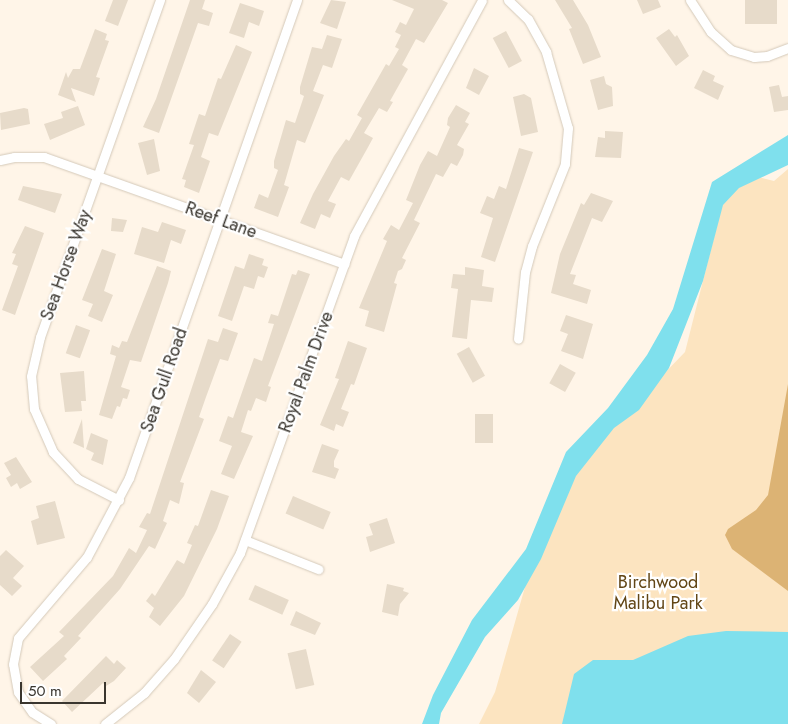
<!DOCTYPE html>
<html>
<head>
<meta charset="utf-8">
<style>
  body { margin:0 }
  #map { position:relative; width:788px; height:724px; overflow:hidden; background:#fff5e8; font-family:Jost,sans-serif }
  div>[style] { position:absolute }
  [style*='--x'] { left:calc(var(--x)*1px); top:calc(var(--y)*1px); width:calc(var(--w)*1px); rotate:calc(var(--a)*1deg) }
  .green>* { inset:0; background:#fce4c0 }
  .forest>* { inset:0; background:#dcb374 }
  .water>* { inset:0; background:#7fe0ed }
  .building>* { inset:0; background:#e7dbca; transform-origin:0 0 }
  .roads { filter:drop-shadow(0 0 1px #d4c9b9) drop-shadow(0 0 1px #d4c9b9) }
  .minor>* { height:9px; margin:-4.5px; padding:0 4.5px; transform-origin:4.5px; border-radius:4.5px; background:#fff }
  span { translate:-50% -50%; white-space:nowrap; text-align:center; line-height:1.15; -webkit-text-stroke:4.5px #fff; paint-order:stroke }
  .street-label { font-size:18px; color:#3a362f }
  .park-label { font-size:18px; color:#624616 }
  .scale { position:absolute; left:20px; top:682px; width:86px; height:22px; box-sizing:border-box; border:2px solid #3a362f; border-top:0; padding-left:6px; font-size:15px; line-height:18px; white-space:nowrap; color:#3a362f; -webkit-text-stroke:4px #fff; paint-order:stroke }
</style>
</head>
<body>
<div id="map">
  <div class="green">
    <i style="clip-path:polygon(788px 169px,788px 724px,479px 724px,495px 692px,543px 524px,577px 464px,685px 352px,731px 170px,774px 181px)"></i>
  </div>
  <div class="forest">
    <i style="clip-path:polygon(788px 384px,788px 591px,732px 549px,725px 535px,728px 529px,756px 510px,768px 495px)"></i>
  </div>
  <div class="water">
    <i style="clip-path:polygon(788px 135px,788px 165px,739px 188px,723px 205px,703px 281px,669px 368px,639px 410px,614px 428px,576px 476px,541px 559px,518px 600px,485px 637px,441px 713px,439px 724px,422px 724px,433px 695px,472px 620px,526px 549px,566px 452px,608px 408px,647px 355px,673px 309px,712px 182px)"></i>
    <i style="clip-path:polygon(726px 631px,788px 632px,788px 724px,562px 724px,574px 674px,593px 660px,633px 660px,688px 636px)"></i>
  </div>
  <div class="building">
    <i style="clip-path:polygon(113px 0,128px 0,118px 26px,105px 21px)"></i>
    <i style="clip-path:polygon(190px 0,205px 0,202px 9px,213px 13px,209px 26px,198px 23px,159px 133px,143px 127px,156px 99px)"></i>
    <i style="clip-path:polygon(331px 0,346px 2px,337px 29px,320px 23px)"></i>
    <i style="clip-path:polygon(392px 0,442px 0,448px 3px,424px 43px,416px 39px,402px 65px,408px 69px,390px 101px,393px 102px,387px 112px,379px 108px,364px 133px,373px 138px,367px 149px,349px 181px,341px 177px,328px 201px,336px 204px,330px 218px,321px 214px,315px 229px,300px 223px,313px 194px,334px 156px,346px 139px,349px 141px,362px 118px,357px 115px,386px 64px,389px 66px,399px 49px,395px 47px,401px 35px,395px 32px,400px 22px,406px 25px,414px 9px)"></i>
    <i style="clip-path:polygon(555px 0,573px 0,588px 25px,601px 57px,583px 64px,569px 29px,572px 28px)"></i>
    <i style="clip-path:polygon(637px 0,658px 0,661px 7px,643px 14px)"></i>
    <i style="left:745px;top:0;width:32px;height:24px"></i>
    <i style="clip-path:polygon(240px 3px,264px 11px,259px 26px,249px 22px,244px 38px,229px 33px)"></i>
    <i style="clip-path:polygon(95px 29px,107px 34px,105px 40px,109px 41px,96px 77px,100px 78px,94px 96px,71px 88px,76px 102px,58px 95px,66px 72px,68px 78px,73px 69px,80px 69px)"></i>
    <i style="clip-path:polygon(669px 29px,675px 37px,677px 35px,689px 56px,676px 66px,656px 38px)"></i>
    <i style="left:506px;top:31px;width:34px;height:15px;rotate:62deg"></i>
    <i style="clip-path:polygon(327px 35px,342px 39px,332px 68px,323px 65px,313px 91px,324px 95px,305px 143px,297px 140px,284px 185px,289px 187px,278px 217px,254px 208px,259px 194px,268px 198px,278px 170px,274px 168px,274px 161px,286px 120px,295px 123px,304px 96px,300px 94px,300px 87px,312px 47px,322px 49px)"></i>
    <i style="clip-path:polygon(236px 45px,252px 52px,218px 136px,209px 133px,201px 157px,210px 161px,199px 193px,184px 187px,186px 180px,182px 179px,194px 145px,189px 144px,199px 114px,205px 116px,218px 78px,221px 79px)"></i>
    <i style="clip-path:polygon(474px 68px,489px 76px,479px 95px,466px 88px)"></i>
    <i style="clip-path:polygon(703px 70px,715px 76px,713px 81px,724px 86px,718px 100px,694px 88px)"></i>
    <i style="clip-path:polygon(604px 76px,606px 84px,612px 87px,613px 106px,598px 110px,590px 80px)"></i>
    <i style="clip-path:polygon(779px 85px,782px 97px,788px 96px,788px 110px,774px 112px,769px 87px)"></i>
    <i style="clip-path:polygon(524px 94px,531px 98px,538px 132px,521px 136px,513px 97px)"></i>
    <i style="clip-path:polygon(456px 105px,470px 113px,465px 122px,469px 124px,457px 145px,464px 149px,463px 155px,457px 166px,451px 163px,443px 177px,436px 174px,414px 220px,420px 223px,402px 258px,406px 260px,402px 269px,398px 271px,394px 283px,397px 284px,384px 332px,365px 326px,369px 311px,359px 308px,387px 241px,383px 239px,391px 225px,399px 230px,413px 203px,406px 200px,420px 165px,428px 151px,437px 156px,450px 127px,447px 125px,448px 118px)"></i>
    <i style="clip-path:polygon(78px 106px,85px 125px,50px 140px,44px 124px,63px 118px,61px 112px)"></i>
    <i style="clip-path:polygon(24px 108px,28px 109px,30px 124px,1px 130px,0 113px)"></i>
    <i style="clip-path:polygon(605px 131px,623px 132px,621px 158px,595px 157px,598px 137px,605px 138px)"></i>
    <i style="clip-path:polygon(154px 139px,160px 171px,147px 175px,138px 143px)"></i>
    <i style="clip-path:polygon(519px 148px,533px 152px,495px 262px,481px 257px,493px 218px,480px 213px,487px 196px,494px 199px,499px 186px,506px 189px)"></i>
    <i style="clip-path:polygon(23px 186px,62px 194px,55px 213px,18px 200px)"></i>
    <i style="clip-path:polygon(591px 193px,613px 201px,602px 222px,592px 218px,570px 274px,576px 275px,573px 284px,591px 290px,587px 304px,551px 293px,560px 254px,581px 203px,584px 205px)"></i>
    <i style="clip-path:polygon(112px 218px,127px 220px,123px 232px,111px 231px)"></i>
    <i style="clip-path:polygon(162px 222px,186px 230px,181px 244px,171px 240px,164px 263px,134px 254px,142px 227px,158px 232px)"></i>
    <i style="clip-path:polygon(25px 226px,44px 233px,15px 315px,2px 310px,18px 266px,12px 264px,16px 254px,12px 253px)"></i>
    <i style="clip-path:polygon(102px 249px,116px 254px,104px 291px,113px 295px,102px 322px,88px 316px,93px 304px,82px 300px)"></i>
    <i style="clip-path:polygon(249px 254px,264px 259px,262px 265px,268px 267px,264px 278px,258px 276px,254px 289px,244px 286px,232px 321px,218px 316px,235px 266px,244px 269px)"></i>
    <i style="clip-path:polygon(157px 266px,171px 271px,168px 283px,141px 362px,130px 360px,121px 387px,130px 390px,127px 399px,123px 398px,120px 407px,117px 406px,112px 419px,99px 415px,116px 356px,110px 354px,112px 345px,119px 348px,122px 341px,127px 342px)"></i>
    <i style="clip-path:polygon(465px 267px,484px 270px,482px 286px,494px 288px,492px 302px,471px 300px,467px 339px,452px 337px,458px 289px,451px 288px,453px 274px,465px 275px)"></i>
    <i style="clip-path:polygon(298px 270px,310px 274px,268px 386px,271px 387px,266px 402px,256px 398px,251px 411px,248px 410px,241px 432px,253px 436px,234px 479px,221px 474px,232px 446px,219px 441px,228px 416px,233px 418px,254px 358px,262px 361px,274px 324px,268px 323px,271px 314px,278px 316px,292px 274px,296px 275px)"></i>
    <i style="clip-path:polygon(566px 315px,593px 324px,583px 359px,561px 351px,568px 334px,560px 331px)"></i>
    <i style="left:76px;top:325px;width:15px;height:30px;rotate:20deg"></i>
    <i style="clip-path:polygon(223px 328px,238px 333px,228px 361px,220px 359px,206px 397px,199px 417px,204px 419px,180px 482px,184px 483px,179px 504px,170px 500px,163px 521px,167px 523px,155px 549px,149px 546px,120px 589px,78px 636px,81px 638px,64px 656px,67px 659px,43px 681px,30px 667px,64px 636px,59px 632px,113px 576px,129px 548px,136px 553px,147px 530px,139px 527px,147px 513px,150px 514px,208px 339px,218px 342px)"></i>
    <i style="clip-path:polygon(348px 341px,367px 348px,354px 385px,351px 384px,341px 409px,349px 412px,343px 427px,336px 424px,334px 431px,320px 425px,339px 379px,335px 378px)"></i>
    <i style="left:469px;top:347px;width:33px;height:14px;rotate:61deg"></i>
    <i style="left:560px;top:364px;width:18px;height:22px;rotate:29deg"></i>
    <i style="clip-path:polygon(84px 371px,86px 401px,81px 401px,82px 411px,65px 412px,60px 373px)"></i>
    <i style="left:475px;top:414px;width:18px;height:29px"></i>
    <i style="clip-path:polygon(82px 419px,84px 448px,73px 443px)"></i>
    <i style="clip-path:polygon(91px 433px,108px 440px,103px 465px,91px 460px,94px 453px,86px 449px)"></i>
    <i style="clip-path:polygon(322px 444px,339px 450px,334px 461px,334px 467px,339px 469px,335px 479px,312px 472px)"></i>
    <i style="clip-path:polygon(16px 457px,32px 482px,20px 489px,17px 483px,11px 487px,6px 478px,11px 475px,4px 463px)"></i>
    <i style="clip-path:polygon(211px 490px,229px 496px,217px 529px,184px 596px,160px 626px,149px 617px,154px 608px,146px 601px,152px 593px,155px 596px,177px 560px,184px 564px,192px 545px,187px 543px,195px 525px,198px 526px)"></i>
    <i style="left:293px;top:496px;width:41px;height:19px;rotate:23deg"></i>
    <i style="clip-path:polygon(55px 501px,65px 538px,37px 545px,31px 521px,39px 518px,36px 506px)"></i>
    <i style="clip-path:polygon(387px 518px,395px 543px,370px 552px,366px 537px,373px 535px,369px 524px)"></i>
    <i style="clip-path:polygon(6px 550px,24px 566px,13px 578px,22px 586px,12px 596px,0 585px,0 556px)"></i>
    <i style="clip-path:polygon(387px 584px,404px 588px,403px 591px,409px 593px,400px 604px,398px 616px,382px 612px)"></i>
    <i style="left:255px;top:585px;width:37px;height:16px;rotate:24deg"></i>
    <i style="clip-path:polygon(296px 611px,321px 623px,315px 635px,290px 625px)"></i>
    <i style="left:230px;top:634px;width:14px;height:32px;rotate:34deg"></i>
    <i style="left:306px;top:649px;width:37px;height:19px;rotate:77deg"></i>
    <i style="clip-path:polygon(106px 656px,114px 664px,117px 660px,126px 668px,114px 681px,106px 686px,103px 683px,72px 712px,62px 701px)"></i>
    <i style="clip-path:polygon(201px 670px,216px 682px,199px 703px,187px 693px)"></i>
  </div>
  <div class="roads">
    <div class="minor">
      <i style="--x:508;--y:0;--w:28;--a:44"></i>
      <i style="--x:528;--y:19;--w:38;--a:61"></i>
      <i style="--x:546;--y:52;--w:79;--a:73.9"></i>
      <i style="--x:568;--y:128;--w:36;--a:95"></i>
      <i style="--x:565;--y:164;--w:88;--a:111.9"></i>
      <i style="--x:532;--y:246;--w:27;--a:105"></i>
      <i style="--x:525;--y:272;--w:67;--a:96"></i>
      <i style="--x:690;--y:0;--w:38;--a:57"></i>
      <i style="--x:711;--y:32;--w:27;--a:42"></i>
      <i style="--x:731;--y:50;--w:24;--a:17"></i>
      <i style="--x:754;--y:57;--w:13;--a:-4"></i>
      <i style="--x:767;--y:56;--w:22;--a:-21"></i>
      <i style="--x:0;--y:160;--w:14;--a:-12"></i>
      <i style="--x:14;--y:157;--w:30;--a:0"></i>
      <i style="--x:44;--y:157;--w:319;--a:19.6"></i>
      <i style="--x:119;--y:500;--w:46;--a:-152.9"></i>
      <i style="--x:78;--y:479;--w:37;--a:-133"></i>
      <i style="--x:53;--y:452;--w:47;--a:-113.8"></i>
      <i style="--x:34;--y:409;--w:33;--a:-95"></i>
      <i style="--x:31;--y:376;--w:40;--a:-77"></i>
      <i style="--x:40;--y:337;--w:358;--a:-70.4"></i>
      <i style="--x:245;--y:540;--w:79;--a:21.7"></i>
      <i style="--x:51;--y:724;--w:22;--a:-148"></i>
      <i style="--x:32;--y:712;--w:24;--a:-125"></i>
      <i style="--x:18;--y:692;--w:28;--a:-100"></i>
      <i style="--x:13;--y:664;--w:26;--a:-79"></i>
      <i style="--x:18;--y:638;--w:106;--a:-49.6"></i>
      <i style="--x:87;--y:557;--w:89;--a:-62"></i>
      <i style="--x:129;--y:478;--w:507;--a:-70.64"></i>
      <i style="--x:105;--y:724;--w:50;--a:-38.5"></i>
      <i style="--x:144;--y:693;--w:45;--a:-48.6"></i>
      <i style="--x:174;--y:659;--w:67;--a:-55.4"></i>
      <i style="--x:212;--y:604;--w:58;--a:-61.2"></i>
      <i style="--x:240;--y:553;--w:337;--a:-70.2"></i>
      <i style="--x:354;--y:236;--w:268;--a:-61.5"></i>
    </div>
  </div>
  <div class="street-label">
    <span style="left:221px;top:220px;rotate:20deg">Reef Lane</span>
    <span style="left:66px;top:265px;rotate:-70deg">Sea Horse Way</span>
    <span style="left:306px;top:372px;rotate:-70deg">Royal Palm Drive</span>
    <span style="left:164px;top:380px;rotate:-71deg">Sea Gull Road</span>
  </div>
  <div class="park-label">
    <span style="left:658px;top:593px">Birchwood<br>Malibu Park</span>
  </div>
  <div class="scale">50 m</div>
</div>
</body>
</html>
